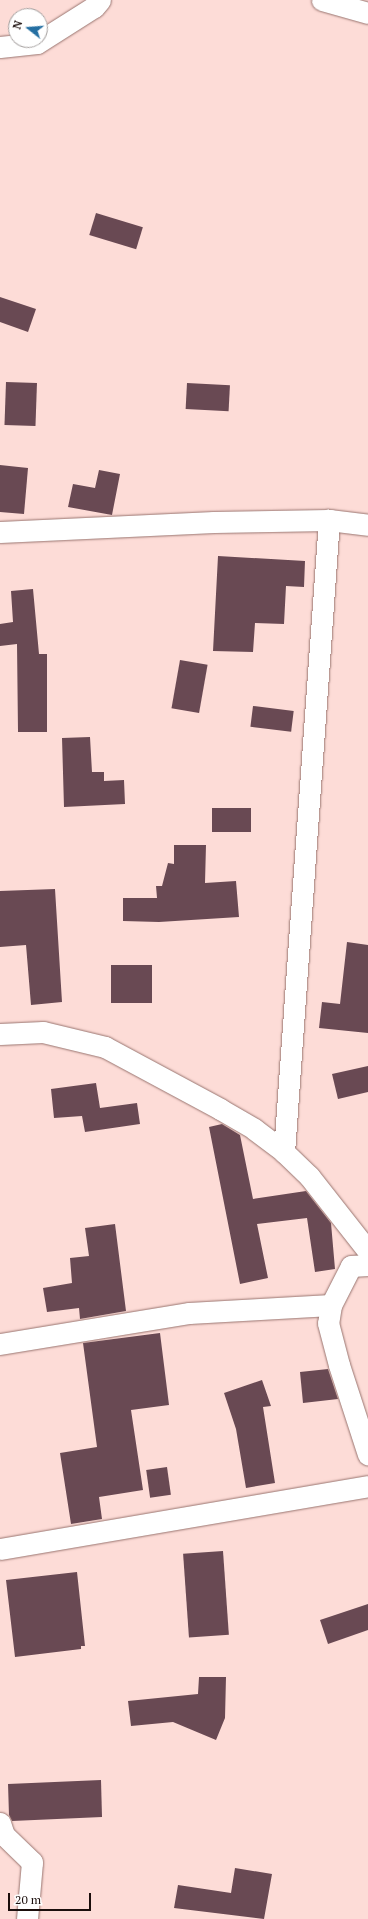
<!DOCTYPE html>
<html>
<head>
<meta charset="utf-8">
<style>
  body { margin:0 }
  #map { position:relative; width:368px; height:1919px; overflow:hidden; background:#fddcd7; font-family:"PT Serif",serif }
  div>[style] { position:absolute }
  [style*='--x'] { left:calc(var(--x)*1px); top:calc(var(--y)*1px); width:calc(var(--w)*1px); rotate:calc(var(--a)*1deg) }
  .building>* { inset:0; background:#694953; transform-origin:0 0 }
  .roads { filter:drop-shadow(0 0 1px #997570) drop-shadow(0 0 1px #997570) }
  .minor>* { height:21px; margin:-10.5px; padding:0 10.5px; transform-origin:10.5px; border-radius:10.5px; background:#fff }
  span { translate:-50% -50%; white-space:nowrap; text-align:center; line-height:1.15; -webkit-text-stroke:4px #fff; paint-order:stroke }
  .north { position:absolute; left:8px; top:8px; width:40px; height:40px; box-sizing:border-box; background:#fff; border:1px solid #a49f9e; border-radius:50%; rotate:287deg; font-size:11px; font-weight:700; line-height:16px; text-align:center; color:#1b0e0c }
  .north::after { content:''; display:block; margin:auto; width:14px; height:18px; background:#246fa2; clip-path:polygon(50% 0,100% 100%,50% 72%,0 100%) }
  .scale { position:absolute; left:8px; top:1893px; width:83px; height:18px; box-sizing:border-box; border:2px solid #1b0e0c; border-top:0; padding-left:5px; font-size:12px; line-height:14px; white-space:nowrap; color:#1b0e0c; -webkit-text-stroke:3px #fff; paint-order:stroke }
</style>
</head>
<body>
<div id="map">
  <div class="building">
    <i style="left:96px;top:213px;width:49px;height:23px;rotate:17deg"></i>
    <i style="clip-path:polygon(0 297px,36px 309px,28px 332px,0 322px)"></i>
    <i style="left:6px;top:382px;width:31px;height:43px;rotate:2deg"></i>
    <i style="left:187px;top:383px;width:43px;height:26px;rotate:3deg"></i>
    <i style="clip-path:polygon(0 465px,28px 468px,24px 514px,0 512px)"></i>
    <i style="clip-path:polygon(99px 470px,120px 474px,112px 515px,68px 507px,73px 484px,95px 488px)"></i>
    <i style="clip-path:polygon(218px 556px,305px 561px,304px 587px,286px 586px,284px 624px,255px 623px,253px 652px,213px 651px)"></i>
    <i style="clip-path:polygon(33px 589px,39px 654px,47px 654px,47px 732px,18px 732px,17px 644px,0 646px,0 624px,13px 622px,11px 591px)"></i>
    <i style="left:180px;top:660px;width:28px;height:49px;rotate:10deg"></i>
    <i style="left:253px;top:706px;width:41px;height:21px;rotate:7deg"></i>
    <i style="clip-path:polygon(90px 737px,92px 772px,104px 772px,104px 781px,124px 780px,125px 804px,64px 807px,62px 738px)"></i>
    <i style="left:212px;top:808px;width:39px;height:24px"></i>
    <i style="clip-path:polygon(174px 845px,206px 845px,205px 883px,236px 881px,239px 917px,159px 922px,123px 921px,123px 898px,157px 898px,156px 886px,162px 886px,168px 863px,174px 864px)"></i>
    <i style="clip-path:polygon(55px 889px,62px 1002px,31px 1005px,26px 945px,0 947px,0 891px)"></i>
    <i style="clip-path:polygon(347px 942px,368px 945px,368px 1033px,319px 1028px,322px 1002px,340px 1004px)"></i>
    <i style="left:111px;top:965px;width:41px;height:38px"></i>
    <i style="clip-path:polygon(368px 1066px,368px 1092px,338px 1099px,332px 1074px)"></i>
    <i style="clip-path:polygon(96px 1083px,100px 1108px,137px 1103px,140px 1124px,85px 1132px,82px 1116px,54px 1118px,51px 1089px)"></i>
    <i style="clip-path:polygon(222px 1124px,240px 1135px,253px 1199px,306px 1191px,331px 1223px,335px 1269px,315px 1272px,307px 1218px,257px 1224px,268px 1278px,240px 1284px,209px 1127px)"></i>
    <i style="clip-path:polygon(115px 1224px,126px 1311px,80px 1319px,79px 1308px,47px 1312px,43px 1288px,72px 1283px,70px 1258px,89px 1256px,85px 1228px)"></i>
    <i style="clip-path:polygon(160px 1333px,169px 1405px,131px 1410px,143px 1490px,99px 1497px,102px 1519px,71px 1524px,60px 1453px,97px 1447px,83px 1343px)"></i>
    <i style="clip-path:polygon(328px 1369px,338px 1399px,303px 1403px,300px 1372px)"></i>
    <i style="clip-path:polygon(262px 1380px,271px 1406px,263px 1407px,275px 1483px,246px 1488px,236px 1429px,224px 1393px)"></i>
    <i style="left:167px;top:1467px;width:28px;height:21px;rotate:82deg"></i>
    <i style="left:223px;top:1551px;width:84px;height:40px;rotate:86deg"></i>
    <i style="clip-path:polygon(77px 1572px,85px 1646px,81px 1646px,81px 1649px,15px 1657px,6px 1580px)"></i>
    <i style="clip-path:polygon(368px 1604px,368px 1630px,328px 1644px,320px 1620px)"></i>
    <i style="clip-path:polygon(199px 1677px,226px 1677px,225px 1718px,216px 1740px,173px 1722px,131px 1726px,128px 1701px,198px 1694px)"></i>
    <i style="clip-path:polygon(101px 1780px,102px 1817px,12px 1821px,9px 1815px,8px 1784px)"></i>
    <i style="clip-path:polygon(235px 1868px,272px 1874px,264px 1919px,174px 1908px,178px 1885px,231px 1893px)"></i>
  </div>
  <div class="roads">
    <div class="minor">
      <i style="--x:322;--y:0;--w:48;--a:15.8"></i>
      <i style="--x:0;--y:47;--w:37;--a:-6"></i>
      <i style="--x:37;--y:43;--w:67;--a:-32.3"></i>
      <i style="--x:94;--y:7;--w:9;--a:-49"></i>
      <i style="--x:0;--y:532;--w:214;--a:-2.7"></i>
      <i style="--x:214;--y:522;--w:115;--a:-1"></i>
      <i style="--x:329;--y:520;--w:39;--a:7"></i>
      <i style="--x:0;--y:1034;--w:43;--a:-2.7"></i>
      <i style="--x:43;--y:1032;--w:64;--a:13.6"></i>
      <i style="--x:105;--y:1047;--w:131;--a:28.3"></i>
      <i style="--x:220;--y:1109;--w:39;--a:30"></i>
      <i style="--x:254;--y:1129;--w:38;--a:37"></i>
      <i style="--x:284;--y:1152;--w:35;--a:44"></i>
      <i style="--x:309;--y:1176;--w:95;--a:51.8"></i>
      <i style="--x:284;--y:1152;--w:634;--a:-85.93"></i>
      <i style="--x:368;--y:1265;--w:17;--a:177"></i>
      <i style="--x:351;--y:1266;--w:44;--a:117.1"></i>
      <i style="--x:331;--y:1305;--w:18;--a:99"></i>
      <i style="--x:328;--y:1323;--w:43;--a:75.3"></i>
      <i style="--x:339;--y:1365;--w:94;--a:72"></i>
      <i style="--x:0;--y:1344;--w:192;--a:-9.3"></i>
      <i style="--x:189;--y:1313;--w:142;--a:-3.2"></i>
      <i style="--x:0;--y:1549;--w:373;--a:-9.7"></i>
      <i style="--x:0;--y:1823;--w:13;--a:72"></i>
      <i style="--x:4;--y:1835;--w:39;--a:44"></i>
      <i style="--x:32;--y:1862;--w:57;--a:95"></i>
    </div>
  </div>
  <div class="north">N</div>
  <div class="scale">20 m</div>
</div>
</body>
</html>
